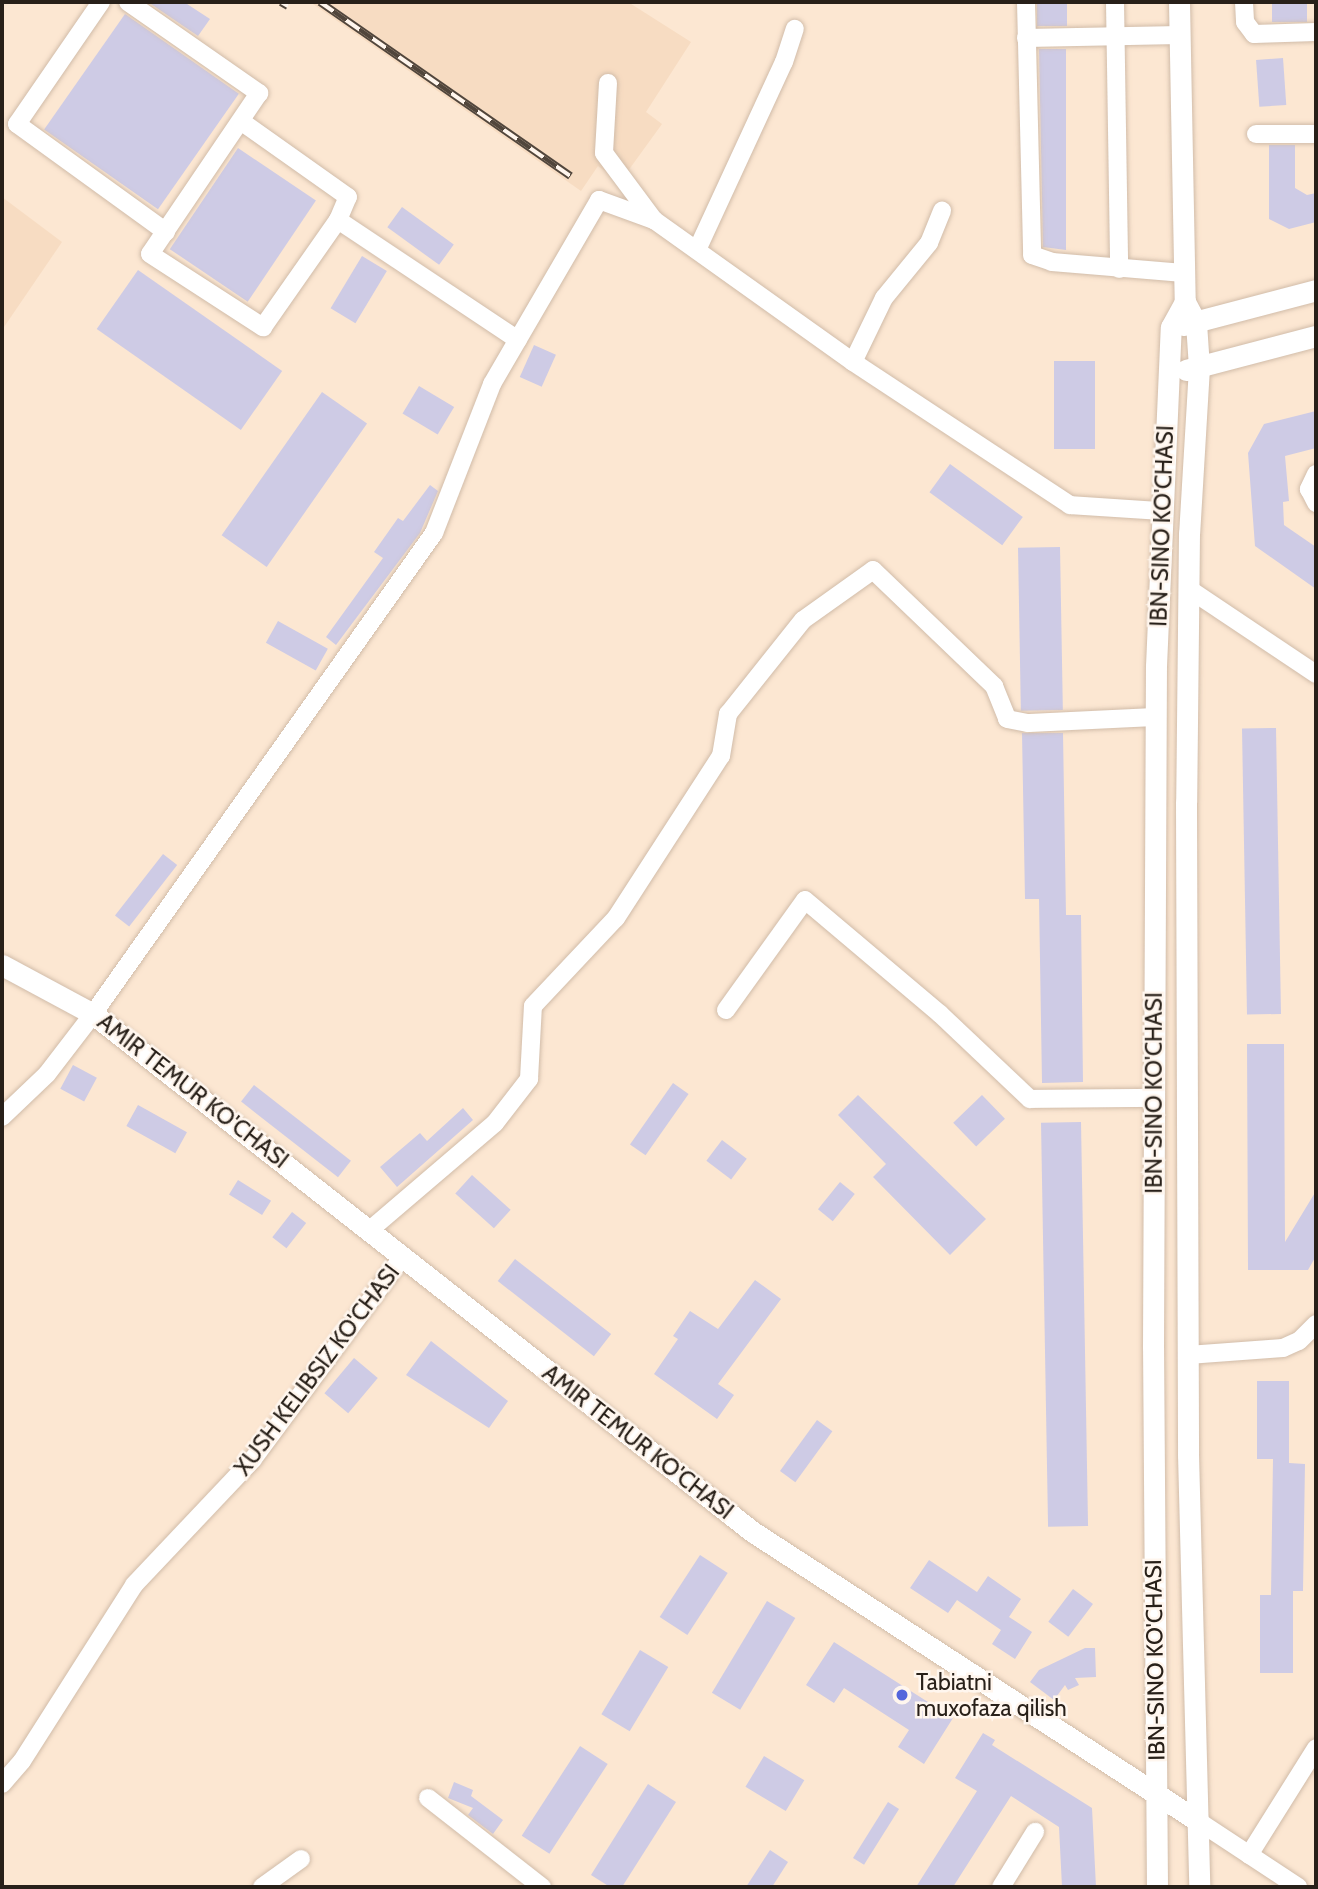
<!DOCTYPE html>
<html>
<head>
<meta charset="utf-8">
<style>
  body { margin:0 }
  #map { position:relative; width:1318px; height:1889px; overflow:hidden; background:#fce7d2; font-family:Cabin,sans-serif }
  div>[style] { position:absolute }
  [style*='--x'] { left:calc(var(--x)*1px); top:calc(var(--y)*1px); width:calc(var(--w)*1px); rotate:calc(var(--a)*1deg) }
  .built>* { inset:0; background:#f7dcc2 }
  .building>* { inset:0; background:#cecbe5; transform-origin:0 0 }
  .roads { filter:drop-shadow(0 0 2px #d1bca9) drop-shadow(0 0 2px #d1bca9) }
  .minor>* { height:18px; margin:-9px; padding:0 9px; transform-origin:9px; border-radius:9px; background:#fff }
  .major>* { height:21px; margin:-10.5px; padding:0 10.5px; transform-origin:10.5px; border-radius:10.5px; background:#fff }
  .rail>* { height:8px; margin-top:-4px; transform-origin:0; background:repeating-linear-gradient(90deg,#fff6ee 0 16px,#51463c 0 32px); box-sizing:border-box; border-block:2px solid #51463c }
  .dots>* { width:19px; height:19px; translate:-50% -50%; box-sizing:border-box; border:4px solid #fff6ee; border-radius:50% }
  span { translate:-50% -50%; white-space:nowrap; text-align:center; line-height:1.15; -webkit-text-stroke:5px #fff6ee; paint-order:stroke }
  .street-label { font-size:23px; color:#282019 }
  .poi-label { font-size:23px; color:#282019 }
  .left { translate:0 -50%; text-align:left }
  .frame { position:absolute; inset:0; border:4px solid #282019; pointer-events:none }
</style>
</head>
<body>
<div id="map">
  <div class="built">
    <i style="clip-path:polygon(310px 2px,628px 2px,691px 42px,646px 112px,662px 124px,620px 182px,598px 166px,581px 191px)"></i>
    <i style="clip-path:polygon(2px 197px,62px 242px,2px 330px)"></i>
  </div>
  <div class="building">
    <i style="clip-path:polygon(148px 2px,184px 2px,210px 19px,198px 36px)"></i>
    <i style="left:1037px;top:2px;width:30px;height:24px"></i>
    <i style="left:1272px;top:2px;width:35px;height:20px"></i>
    <i style="left:125px;top:14px;width:139px;height:141px;rotate:35deg"></i>
    <i style="clip-path:polygon(1039px 49px,1066px 49px,1066px 250px,1043px 247px)"></i>
    <i style="left:1283px;top:58px;width:47px;height:27px;rotate:86deg"></i>
    <i style="clip-path:polygon(1269px 145px,1295px 145px,1295px 188px,1307px 195px,1316px 193px,1316px 222px,1289px 229px,1269px 219px)"></i>
    <i style="left:238px;top:148px;width:94px;height:122px;rotate:34deg"></i>
    <i style="left:402px;top:207px;width:64px;height:25px;rotate:36deg"></i>
    <i style="left:362px;top:256px;width:29px;height:61px;rotate:31deg"></i>
    <i style="left:138px;top:270px;width:176px;height:72px;rotate:35deg"></i>
    <i style="left:534px;top:345px;width:24px;height:35px;rotate:24deg"></i>
    <i style="left:1054px;top:361px;width:41px;height:88px"></i>
    <i style="left:419px;top:386px;width:41px;height:32px;rotate:31deg"></i>
    <i style="left:322px;top:392px;width:55px;height:175px;rotate:35deg"></i>
    <i style="clip-path:polygon(1316px 411px,1316px 448px,1285px 456px,1289px 501px,1283px 502px,1284px 525px,1316px 547px,1316px 589px,1255px 546px,1248px 453px,1264px 424px)"></i>
    <i style="left:950px;top:464px;width:90px;height:35px;rotate:36deg"></i>
    <i style="clip-path:polygon(430px 485px,438px 491px,420px 533px,336px 645px,326px 637px,383px 558px,374px 552px,398px 518px,403px 521px)"></i>
    <i style="left:1060px;top:547px;width:163px;height:42px;rotate:89deg"></i>
    <i style="left:278px;top:621px;width:57px;height:25px;rotate:29deg"></i>
    <i style="left:1276px;top:728px;width:286px;height:34px;rotate:89deg"></i>
    <i style="clip-path:polygon(1022px 733px,1063px 733px,1066px 915px,1081px 915px,1083px 1082px,1042px 1083px,1039px 899px,1025px 899px)"></i>
    <i style="left:163px;top:854px;width:18px;height:78px;rotate:38deg"></i>
    <i style="clip-path:polygon(1247px 1044px,1284px 1044px,1285px 1242px,1316px 1191px,1316px 1256px,1308px 1270px,1248px 1270px)"></i>
    <i style="left:73px;top:1065px;width:27px;height:27px;rotate:28deg"></i>
    <i style="left:673px;top:1083px;width:19px;height:75px;rotate:35deg"></i>
    <i style="left:254px;top:1085px;width:123px;height:21px;rotate:38deg"></i>
    <i style="clip-path:polygon(858px 1095px,986px 1219px,950px 1255px,873px 1177px,886px 1164px,838px 1115px)"></i>
    <i style="left:982px;top:1095px;width:33px;height:40px;rotate:46deg"></i>
    <i style="left:138px;top:1105px;width:56px;height:24px;rotate:29deg"></i>
    <i style="clip-path:polygon(463px 1108px,473px 1120px,397px 1187px,380px 1167px,420px 1133px,427px 1141px)"></i>
    <i style="left:1081px;top:1122px;width:404px;height:40px;rotate:89deg"></i>
    <i style="left:722px;top:1140px;width:31px;height:26px;rotate:37deg"></i>
    <i style="left:472px;top:1175px;width:52px;height:25px;rotate:42deg"></i>
    <i style="left:238px;top:1180px;width:39px;height:17px;rotate:32deg"></i>
    <i style="left:840px;top:1182px;width:19px;height:35px;rotate:39deg"></i>
    <i style="left:292px;top:1212px;width:18px;height:32px;rotate:38deg"></i>
    <i style="left:515px;top:1259px;width:122px;height:28px;rotate:38deg"></i>
    <i style="clip-path:polygon(755px 1280px,781px 1299px,718px 1384px,734px 1395px,717px 1419px,654px 1374px,678px 1339px,673px 1336px,690px 1311px,718px 1329px)"></i>
    <i style="clip-path:polygon(431px 1341px,508px 1401px,489px 1428px,406px 1375px)"></i>
    <i style="left:354px;top:1358px;width:31px;height:46px;rotate:40deg"></i>
    <i style="clip-path:polygon(1257px 1381px,1289px 1381px,1289px 1463px,1305px 1464px,1303px 1591px,1293px 1591px,1293px 1673px,1260px 1673px,1260px 1595px,1271px 1595px,1273px 1459px,1257px 1459px)"></i>
    <i style="left:817px;top:1420px;width:19px;height:63px;rotate:36deg"></i>
    <i style="left:700px;top:1555px;width:33px;height:74px;rotate:33deg"></i>
    <i style="clip-path:polygon(929px 1560px,977px 1592px,988px 1576px,1021px 1599px,1009px 1617px,1032px 1632px,1015px 1659px,992px 1644px,1001px 1630px,957px 1600px,948px 1613px,910px 1588px)"></i>
    <i style="left:1073px;top:1589px;width:25px;height:41px;rotate:37deg"></i>
    <i style="left:767px;top:1601px;width:33px;height:107px;rotate:31deg"></i>
    <i style="clip-path:polygon(834px 1642px,953px 1718px,924px 1764px,898px 1747px,909px 1730px,844px 1688px,834px 1703px,806px 1685px)"></i>
    <i style="clip-path:polygon(1085px 1648px,1095px 1648px,1096px 1677px,1075px 1678px,1079px 1685px,1068px 1690px,1065px 1685px,1054px 1700px,1030px 1682px,1039px 1670px)"></i>
    <i style="left:640px;top:1650px;width:33px;height:75px;rotate:31deg"></i>
    <i style="clip-path:polygon(983px 1733px,995px 1740px,992px 1745px,1092px 1808px,1096px 1887px,1062px 1887px,1059px 1827px,1011px 1796px,953px 1887px,916px 1887px,977px 1791px,955px 1778px)"></i>
    <i style="left:580px;top:1746px;width:33px;height:107px;rotate:33deg"></i>
    <i style="left:764px;top:1756px;width:47px;height:36px;rotate:31deg"></i>
    <i style="clip-path:polygon(454px 1782px,473px 1790px,471px 1796px,503px 1820px,493px 1834px,468px 1815px,473px 1808px,448px 1798px)"></i>
    <i style="clip-path:polygon(648px 1784px,676px 1802px,622px 1887px,610px 1887px,591px 1875px)"></i>
    <i style="left:888px;top:1802px;width:13px;height:66px;rotate:32deg"></i>
    <i style="clip-path:polygon(770px 1850px,788px 1862px,772px 1887px,746px 1887px)"></i>
  </div>
  <div class="roads">
    <div class="minor">
      <i style="--x:101;--y:2;--w:148;--a:124.5"></i>
      <i style="--x:17;--y:124;--w:184;--a:35.9"></i>
      <i style="--x:128;--y:2;--w:160;--a:34.8"></i>
      <i style="--x:259;--y:93;--w:194;--a:124.1"></i>
      <i style="--x:150;--y:254;--w:135;--a:32.9"></i>
      <i style="--x:263;--y:327;--w:131;--a:-55"></i>
      <i style="--x:338;--y:220;--w:25;--a:-67"></i>
      <i style="--x:348;--y:197;--w:130;--a:-144.7"></i>
      <i style="--x:1026;--y:2;--w:253;--a:88.6"></i>
      <i style="--x:1032;--y:255;--w:21;--a:19"></i>
      <i style="--x:1052;--y:262;--w:132;--a:4.8"></i>
      <i style="--x:1115;--y:2;--w:267;--a:89.1"></i>
      <i style="--x:1244;--y:2;--w:20;--a:87"></i>
      <i style="--x:1245;--y:22;--w:15;--a:53"></i>
      <i style="--x:1254;--y:34;--w:62;--a:-1.8"></i>
      <i style="--x:1026;--y:38;--w:154;--a:-1.1"></i>
      <i style="--x:608;--y:83;--w:70;--a:93.3"></i>
      <i style="--x:604;--y:153;--w:84;--a:53.3"></i>
      <i style="--x:1256;--y:134;--w:60;--a:0"></i>
      <i style="--x:338;--y:220;--w:216;--a:33.7"></i>
      <i style="--x:697;--y:250;--w:207;--a:-65.2"></i>
      <i style="--x:784;--y:62;--w:35;--a:-72"></i>
      <i style="--x:853;--y:362;--w:71;--a:-64.2"></i>
      <i style="--x:884;--y:298;--w:71;--a:-50.7"></i>
      <i style="--x:929;--y:243;--w:35;--a:-68"></i>
      <i style="--x:1316;--y:474;--w:17;--a:115"></i>
      <i style="--x:1309;--y:489;--w:16;--a:63"></i>
      <i style="--x:1189;--y:589;--w:153;--a:33.8"></i>
      <i style="--x:726;--y:1010;--w:135;--a:-54.3"></i>
      <i style="--x:805;--y:900;--w:177;--a:40.2"></i>
      <i style="--x:940;--y:1014;--w:124;--a:43.4"></i>
      <i style="--x:1030;--y:1099;--w:124;--a:-0.5"></i>
      <i style="--x:2;--y:1117;--w:62;--a:-43.7"></i>
      <i style="--x:47;--y:1074;--w:76;--a:-52.5"></i>
      <i style="--x:93;--y:1014;--w:590;--a:-54.67"></i>
      <i style="--x:434;--y:533;--w:160;--a:-68.7"></i>
      <i style="--x:492;--y:384;--w:213;--a:-59.8"></i>
      <i style="--x:599;--y:200;--w:59;--a:20"></i>
      <i style="--x:654;--y:220;--w:244;--a:35.5"></i>
      <i style="--x:853;--y:362;--w:260;--a:33.4"></i>
      <i style="--x:1070;--y:505;--w:91;--a:3.8"></i>
      <i style="--x:371;--y:1229;--w:163;--a:-40.5"></i>
      <i style="--x:495;--y:1123;--w:56;--a:-52.3"></i>
      <i style="--x:529;--y:1079;--w:73;--a:-86.9"></i>
      <i style="--x:533;--y:1006;--w:121;--a:-46.7"></i>
      <i style="--x:616;--y:918;--w:193;--a:-57.1"></i>
      <i style="--x:721;--y:756;--w:43;--a:-80.5"></i>
      <i style="--x:728;--y:714;--w:120;--a:-51.4"></i>
      <i style="--x:803;--y:620;--w:86;--a:-35.5"></i>
      <i style="--x:873;--y:570;--w:168;--a:43.8"></i>
      <i style="--x:994;--y:686;--w:35;--a:68"></i>
      <i style="--x:1007;--y:719;--w:21;--a:11"></i>
      <i style="--x:1028;--y:723;--w:128;--a:-2.7"></i>
      <i style="--x:1188;--y:1355;--w:95;--a:-4.2"></i>
      <i style="--x:1283;--y:1348;--w:17;--a:-24"></i>
      <i style="--x:1299;--y:1341;--w:24;--a:-45"></i>
      <i style="--x:2;--y:1784;--w:30;--a:-49"></i>
      <i style="--x:22;--y:1761;--w:209;--a:-57.5"></i>
      <i style="--x:134;--y:1585;--w:173;--a:-46.6"></i>
      <i style="--x:253;--y:1459;--w:252;--a:-53.5"></i>
      <i style="--x:428;--y:1798;--w:145;--a:38"></i>
      <i style="--x:1198;--y:1821;--w:120;--a:33.4"></i>
      <i style="--x:1249;--y:1855;--w:126;--a:-57.9"></i>
      <i style="--x:262;--y:1887;--w:48;--a:-35.7"></i>
      <i style="--x:1001;--y:1887;--w:65;--a:-58.3"></i>
    </div>
    <div class="major">
      <i style="--x:1179;--y:2;--w:300;--a:88.9"></i>
      <i style="--x:1185;--y:302;--w:24;--a:62"></i>
      <i style="--x:1196;--y:323;--w:44;--a:86.1"></i>
      <i style="--x:1199;--y:367;--w:166;--a:93.4"></i>
      <i style="--x:1189;--y:533;--w:269;--a:90.6"></i>
      <i style="--x:1186;--y:802;--w:652;--a:89.82"></i>
      <i style="--x:1188;--y:1454;--w:433;--a:88.5"></i>
      <i style="--x:1183;--y:325;--w:138;--a:-14.7"></i>
      <i style="--x:1186;--y:370;--w:134;--a:-14.7"></i>
      <i style="--x:2;--y:965;--w:103;--a:28.3"></i>
      <i style="--x:93;--y:1014;--w:839;--a:38.13"></i>
      <i style="--x:753;--y:1532;--w:531;--a:33"></i>
      <i style="--x:1157;--y:1887;--w:540;--a:-90.42"></i>
      <i style="--x:1153;--y:1347;--w:681;--a:-89.75"></i>
      <i style="--x:1156;--y:666;--w:339;--a:-87.5"></i>
      <i style="--x:1171;--y:327;--w:29;--a:-61"></i>
    </div>
  </div>
  <div class="rail">
    <i style="--x:281;--y:2;--w:8;--a:30"></i>
    <i style="--x:320;--y:2;--w:305;--a:34.8"></i>
  </div>
  <div class="dots">
    <i style="left:902px;top:1695px;background:#5466dc"></i>
  </div>
  <div class="street-label">
    <span style="left:1162px;top:526px;rotate:-88deg">IBN-SINO KO'CHASI</span>
    <span style="left:193px;top:1091px;rotate:38deg">AMIR TEMUR KO'CHASI</span>
    <span style="left:1154px;top:1093px;rotate:-90deg">IBN-SINO KO'CHASI</span>
    <span style="left:317px;top:1370px;rotate:-53deg">XUSH KELIBSIZ KO'CHASI</span>
    <span style="left:638px;top:1442px;rotate:38deg">AMIR TEMUR KO'CHASI</span>
    <span style="left:1155px;top:1660px;rotate:-91deg">IBN-SINO KO'CHASI</span>
  </div>
  <div class="poi-label">
    <span class="left" style="left:916px;top:1695px">Tabiatni<br>muxofaza qilish</span>
  </div>
  <div class="frame"></div>
</div>
</body>
</html>
